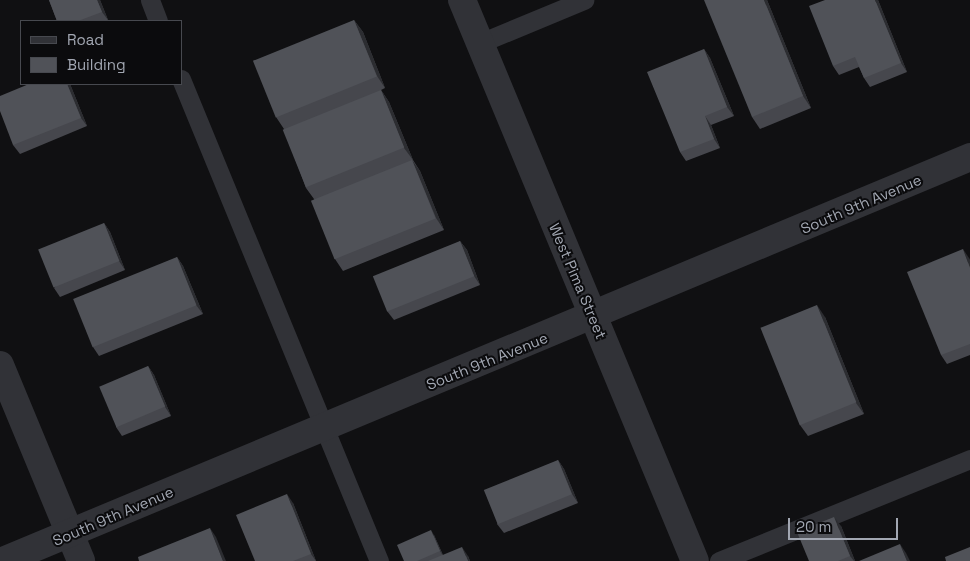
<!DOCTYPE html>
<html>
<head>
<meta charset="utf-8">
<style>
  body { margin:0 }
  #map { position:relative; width:970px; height:561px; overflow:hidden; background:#101012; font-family:"Space Grotesk",sans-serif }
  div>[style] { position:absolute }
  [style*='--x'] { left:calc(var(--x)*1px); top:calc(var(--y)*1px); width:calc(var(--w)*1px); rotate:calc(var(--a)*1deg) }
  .lane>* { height:19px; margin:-9.5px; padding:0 9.5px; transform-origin:9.5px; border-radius:9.5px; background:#313237 }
  .street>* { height:28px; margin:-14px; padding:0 14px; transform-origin:14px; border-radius:14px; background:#313237 }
  .wall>* { inset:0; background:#46474d }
  .shaded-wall>* { inset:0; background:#2c2d31 }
  .building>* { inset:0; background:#505258; transform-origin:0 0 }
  span { translate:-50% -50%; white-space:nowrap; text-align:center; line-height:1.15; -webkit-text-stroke:4px #0b0b0d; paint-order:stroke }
  .street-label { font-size:15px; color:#a2a7b2 }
  .legend { position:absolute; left:20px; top:20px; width:162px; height:65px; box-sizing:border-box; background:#0b0b0d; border:1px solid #47494f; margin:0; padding:6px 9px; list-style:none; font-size:15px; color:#a2a7b2 }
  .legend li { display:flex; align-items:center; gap:10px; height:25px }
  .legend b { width:25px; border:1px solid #47494f }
  .scale { position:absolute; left:788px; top:518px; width:110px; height:22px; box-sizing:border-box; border:2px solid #a2a7b2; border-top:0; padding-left:6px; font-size:15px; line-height:18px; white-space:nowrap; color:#a2a7b2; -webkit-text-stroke:4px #0b0b0d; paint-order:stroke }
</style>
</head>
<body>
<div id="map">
  <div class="lane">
    <i style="--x:150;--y:0;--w:22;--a:69"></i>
    <i style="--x:480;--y:43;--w:113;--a:-22.5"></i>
    <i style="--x:181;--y:79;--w:521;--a:67.67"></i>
    <i style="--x:719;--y:561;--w:271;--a:-22.1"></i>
  </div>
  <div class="street">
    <i style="--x:462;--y:0;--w:607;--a:67.45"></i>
    <i style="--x:0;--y:365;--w:212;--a:67.5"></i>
    <i style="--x:3;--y:561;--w:1048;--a:-22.67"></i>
  </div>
  <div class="wall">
    <i style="clip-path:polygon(49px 0,100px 0,108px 20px,106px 21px,57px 21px)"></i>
    <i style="clip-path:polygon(767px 0,811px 108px,760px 129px,752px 117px)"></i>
    <i style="clip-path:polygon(878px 0,907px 72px,870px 87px,864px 78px,859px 67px,839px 75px,833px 66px)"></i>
    <i style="clip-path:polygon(354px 20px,363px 32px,385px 88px,381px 90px,389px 102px,413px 160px,420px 171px,444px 230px,343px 271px,335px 259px,314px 199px,306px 188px,284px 129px,276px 117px)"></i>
    <i style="clip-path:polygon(704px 49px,710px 58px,734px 116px,711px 125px,720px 148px,686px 161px,680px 152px)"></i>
    <i style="clip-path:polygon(29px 84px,70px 84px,87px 126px,20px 154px,13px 145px)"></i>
    <i style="clip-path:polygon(104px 223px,110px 232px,125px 270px,60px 297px,54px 288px)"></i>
    <i style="clip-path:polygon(460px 241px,467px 250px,480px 285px,394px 320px,387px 311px)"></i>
    <i style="clip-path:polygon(177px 257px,183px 266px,203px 314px,99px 356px,93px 347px)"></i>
    <i style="clip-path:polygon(969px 258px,970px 261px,970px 355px,947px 364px,941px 355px)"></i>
    <i style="clip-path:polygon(825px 317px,864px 414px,808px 436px,800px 425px)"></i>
    <i style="clip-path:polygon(148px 366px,154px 375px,171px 416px,122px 436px,116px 427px)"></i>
    <i style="clip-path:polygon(558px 460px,564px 469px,578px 503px,504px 533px,497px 524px)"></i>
    <i style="clip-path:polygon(293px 503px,316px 561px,255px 561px)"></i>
    <i style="clip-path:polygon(841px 526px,855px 561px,809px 561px)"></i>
    <i style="clip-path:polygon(434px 535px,443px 555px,468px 556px,470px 561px,404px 561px)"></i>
  </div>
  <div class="shaded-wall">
    <i style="clip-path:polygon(97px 0,100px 0,108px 20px,102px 12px)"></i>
    <i style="clip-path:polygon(764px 0,767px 0,811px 108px,803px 96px)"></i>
    <i style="clip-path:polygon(875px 0,878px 0,907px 72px,901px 63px)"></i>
    <i style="clip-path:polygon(354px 20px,363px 32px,385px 88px,377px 76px)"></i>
    <i style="clip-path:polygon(704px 49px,710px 58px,734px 116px,727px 107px)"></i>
    <i style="clip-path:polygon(67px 84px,70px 84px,87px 126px,81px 118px)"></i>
    <i style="clip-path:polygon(381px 90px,389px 102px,413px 160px,404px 148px)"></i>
    <i style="clip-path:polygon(705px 116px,711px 125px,720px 148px,714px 139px)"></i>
    <i style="clip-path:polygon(412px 160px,420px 171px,444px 230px,436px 218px)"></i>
    <i style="clip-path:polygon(104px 223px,110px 232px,125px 270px,119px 261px)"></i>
    <i style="clip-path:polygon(460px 241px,467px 250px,480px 285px,474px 276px)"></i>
    <i style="clip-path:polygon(963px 249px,969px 258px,970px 261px,970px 268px)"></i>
    <i style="clip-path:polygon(177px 257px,183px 266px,203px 314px,196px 305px)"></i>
    <i style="clip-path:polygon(817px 305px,825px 317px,864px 414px,856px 403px)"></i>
    <i style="clip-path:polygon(148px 366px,154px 375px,171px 416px,165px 407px)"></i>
    <i style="clip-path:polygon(558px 460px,564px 469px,578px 503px,572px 494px)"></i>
    <i style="clip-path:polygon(287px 494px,293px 503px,316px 561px,311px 554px)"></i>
    <i style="clip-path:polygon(834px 517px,841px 526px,855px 561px,854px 561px,850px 556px)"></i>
    <i style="clip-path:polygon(210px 528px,216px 537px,226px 561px,223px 561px)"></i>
    <i style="clip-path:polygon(431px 530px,434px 535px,443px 556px,440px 551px)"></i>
    <i style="clip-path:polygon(900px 544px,906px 553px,910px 561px,907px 561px)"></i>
    <i style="clip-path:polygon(462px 547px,468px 556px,470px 561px,468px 561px)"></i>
  </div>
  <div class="building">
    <i style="clip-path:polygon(49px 0,97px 0,102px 12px,78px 21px,57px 21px)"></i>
    <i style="clip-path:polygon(704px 0,764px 0,803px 96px,752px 117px)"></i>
    <i style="clip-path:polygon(825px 0,875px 0,901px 63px,864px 78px,855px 57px,833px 66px,809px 6px)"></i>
    <i style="left:354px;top:20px;width:61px;height:109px;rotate:68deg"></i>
    <i style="clip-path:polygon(704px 49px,727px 107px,705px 116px,714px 139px,680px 152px,647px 72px)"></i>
    <i style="clip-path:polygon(29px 84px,67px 84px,81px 118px,13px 145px,0 111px,0 96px)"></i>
    <i style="left:381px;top:90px;width:62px;height:106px;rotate:68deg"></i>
    <i style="left:412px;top:160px;width:63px;height:109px;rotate:68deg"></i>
    <i style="left:104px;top:223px;width:41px;height:71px;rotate:68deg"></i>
    <i style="left:460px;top:241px;width:38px;height:94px;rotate:68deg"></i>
    <i style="clip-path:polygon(963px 249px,970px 268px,970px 344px,941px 355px,907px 272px)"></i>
    <i style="left:177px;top:257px;width:52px;height:112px;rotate:68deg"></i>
    <i style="left:817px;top:305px;width:105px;height:61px;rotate:68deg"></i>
    <i style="left:148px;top:366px;width:44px;height:53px;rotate:67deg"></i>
    <i style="left:558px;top:460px;width:37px;height:80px;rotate:68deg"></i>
    <i style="clip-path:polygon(287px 494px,311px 554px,293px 561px,255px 561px,236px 515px)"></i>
    <i style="clip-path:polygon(834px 517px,850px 556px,838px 561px,809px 561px,797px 532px)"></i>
    <i style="clip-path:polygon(210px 528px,223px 561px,139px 561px,138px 557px)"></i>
    <i style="clip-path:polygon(431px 530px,440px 551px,417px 561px,404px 561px,397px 545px)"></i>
    <i style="clip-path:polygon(900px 544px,907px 561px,859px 561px)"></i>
    <i style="clip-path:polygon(462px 547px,468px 561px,428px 561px)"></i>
    <i style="clip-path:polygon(970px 547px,970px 561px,946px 561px,945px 557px)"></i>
  </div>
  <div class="street-label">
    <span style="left:861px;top:204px;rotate:-23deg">South 9th Avenue</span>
    <span style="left:578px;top:281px;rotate:67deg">West Pima Street</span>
    <span style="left:487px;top:361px;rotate:-22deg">South 9th Avenue</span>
    <span style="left:113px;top:516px;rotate:-23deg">South 9th Avenue</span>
  </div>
  <ul class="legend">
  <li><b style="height:6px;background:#313237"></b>Road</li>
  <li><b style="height:14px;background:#505258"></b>Building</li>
  </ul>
  <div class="scale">20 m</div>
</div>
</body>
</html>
